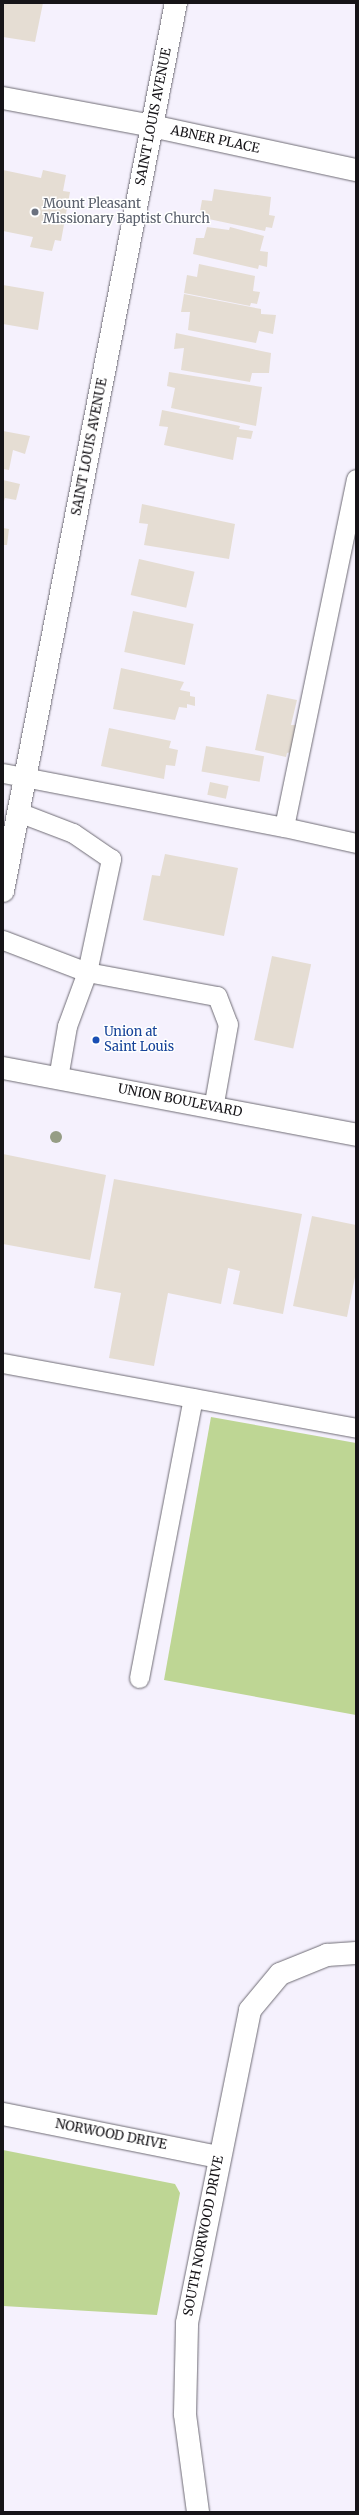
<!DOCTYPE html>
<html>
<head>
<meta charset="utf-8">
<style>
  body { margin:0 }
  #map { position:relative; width:359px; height:2515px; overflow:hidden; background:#f5f1fd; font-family:Merriweather,serif }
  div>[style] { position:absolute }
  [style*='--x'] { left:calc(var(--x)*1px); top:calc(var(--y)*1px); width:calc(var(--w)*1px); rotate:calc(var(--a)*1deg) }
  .green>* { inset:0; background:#bed694 }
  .building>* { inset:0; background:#e5ddd3; transform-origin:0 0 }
  .roads { filter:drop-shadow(0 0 1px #6f6c75) drop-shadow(0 0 1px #6f6c75) }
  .lane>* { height:19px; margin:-9.5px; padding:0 9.5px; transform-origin:9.5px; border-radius:9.5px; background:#fff }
  .street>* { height:22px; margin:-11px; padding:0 11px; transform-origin:11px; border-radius:11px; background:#fff }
  .secondary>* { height:22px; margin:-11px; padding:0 11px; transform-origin:11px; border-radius:11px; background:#fff }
  .trees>* { width:12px; height:12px; margin:-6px; border-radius:50%; background:#969d85 }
  .dots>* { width:11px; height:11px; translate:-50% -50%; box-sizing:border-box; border:2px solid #fff; border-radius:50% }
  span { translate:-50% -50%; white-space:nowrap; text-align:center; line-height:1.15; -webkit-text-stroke:3px #fff; paint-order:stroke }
  .street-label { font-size:13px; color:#161418 }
  .worship-label { font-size:13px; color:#5b616d }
  .left { translate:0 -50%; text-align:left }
  .transit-label { font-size:13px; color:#164399 }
  .frame { position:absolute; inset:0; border:4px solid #161418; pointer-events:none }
</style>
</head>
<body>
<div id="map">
  <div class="green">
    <i style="clip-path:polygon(211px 1417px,356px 1443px,356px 1715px,164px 1680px)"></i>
    <i style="clip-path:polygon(3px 2150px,175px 2184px,180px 2193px,157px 2315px,3px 2306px)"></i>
  </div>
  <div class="building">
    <i style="clip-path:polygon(3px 3px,43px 3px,35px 42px,3px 37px)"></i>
    <i style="clip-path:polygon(3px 170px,41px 178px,43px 170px,66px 175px,63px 191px,70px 192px,61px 241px,55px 240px,52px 251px,30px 247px,33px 237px,3px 231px)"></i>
    <i style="clip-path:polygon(214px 189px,271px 197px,269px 215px,275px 216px,272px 228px,266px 227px,265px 231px,199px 217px,202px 200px,212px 201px)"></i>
    <i style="clip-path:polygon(207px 227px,229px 230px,230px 227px,264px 236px,260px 251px,268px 252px,267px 267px,259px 265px,258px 269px,193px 254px,196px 238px,204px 238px)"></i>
    <i style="clip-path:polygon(199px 264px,255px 276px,253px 291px,260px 292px,257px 304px,251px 303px,250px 306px,184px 293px,187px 275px,197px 277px)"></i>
    <i style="clip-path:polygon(3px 285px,44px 292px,38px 330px,3px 324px)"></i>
    <i style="clip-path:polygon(184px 294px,261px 309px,261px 314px,276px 315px,273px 334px,259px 331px,256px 343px,188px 330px,190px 312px,181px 312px)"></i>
    <i style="clip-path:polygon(176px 333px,271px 353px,269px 373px,252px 373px,250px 382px,181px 370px,184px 348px,174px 349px)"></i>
    <i style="clip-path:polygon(169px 372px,262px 387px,256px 426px,171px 408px,175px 388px,167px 386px)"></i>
    <i style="clip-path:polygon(162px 410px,240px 426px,239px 429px,253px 431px,251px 439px,237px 437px,233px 460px,164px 445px,168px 427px,159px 426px)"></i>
    <i style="clip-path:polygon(3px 431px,30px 436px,25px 454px,13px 450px,9px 470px,3px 469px)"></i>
    <i style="clip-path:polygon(3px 480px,20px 484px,16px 500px,5px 498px,3px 504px)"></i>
    <i style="clip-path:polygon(142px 504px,235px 524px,229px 559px,144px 545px,148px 524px,139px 523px)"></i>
    <i style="clip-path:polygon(3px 528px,9px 529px,7px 545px,3px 545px)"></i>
    <i style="left:139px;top:559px;width:57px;height:37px;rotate:13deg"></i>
    <i style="left:133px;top:611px;width:62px;height:42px;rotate:12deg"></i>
    <i style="clip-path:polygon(121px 668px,184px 682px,180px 690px,190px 692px,190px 696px,195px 697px,195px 706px,187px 704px,187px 708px,179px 707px,175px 720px,113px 709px)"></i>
    <i style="clip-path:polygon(267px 694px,297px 700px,291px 725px,297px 725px,291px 752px,287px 753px,286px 757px,255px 750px)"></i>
    <i style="clip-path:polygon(109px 728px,171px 741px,169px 748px,178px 750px,175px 766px,166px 765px,164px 779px,101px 766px)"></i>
    <i style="left:206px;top:746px;width:59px;height:26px;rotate:10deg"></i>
    <i style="left:210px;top:782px;width:19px;height:13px;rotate:12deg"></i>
    <i style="clip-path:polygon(165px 854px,238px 868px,224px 936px,143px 920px,152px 875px,160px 876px)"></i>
    <i style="left:272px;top:956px;width:40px;height:86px;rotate:12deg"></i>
    <i style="clip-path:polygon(3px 1154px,106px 1175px,90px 1260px,3px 1244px)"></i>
    <i style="clip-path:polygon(114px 1179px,302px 1214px,283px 1314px,233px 1304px,240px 1271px,228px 1268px,221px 1304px,168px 1293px,154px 1366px,109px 1358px,121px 1293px,94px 1288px)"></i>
    <i style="clip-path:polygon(312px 1216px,356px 1225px,356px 1272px,347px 1317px,293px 1306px)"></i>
  </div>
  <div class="roads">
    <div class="lane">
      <i style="--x:356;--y:479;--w:355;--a:101.7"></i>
      <i style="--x:284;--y:827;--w:74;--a:12.5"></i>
      <i style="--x:3;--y:773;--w:286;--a:10.9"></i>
      <i style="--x:3;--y:940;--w:90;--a:20.9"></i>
      <i style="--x:87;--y:972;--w:116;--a:-78"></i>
      <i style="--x:111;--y:859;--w:46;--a:-145.6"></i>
      <i style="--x:73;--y:833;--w:59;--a:-159.1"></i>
      <i style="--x:58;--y:1078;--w:53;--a:-80.2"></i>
      <i style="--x:67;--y:1026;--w:58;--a:-69.7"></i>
      <i style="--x:87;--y:972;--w:132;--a:10.5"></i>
      <i style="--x:217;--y:996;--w:30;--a:69"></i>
      <i style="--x:228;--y:1024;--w:85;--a:100.1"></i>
      <i style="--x:3;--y:1363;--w:359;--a:10.4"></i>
      <i style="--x:139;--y:1678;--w:285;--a:-79.1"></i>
    </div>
    <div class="street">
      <i style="--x:3;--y:98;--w:152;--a:10.6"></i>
      <i style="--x:152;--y:126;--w:209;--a:12.2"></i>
      <i style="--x:3;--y:2114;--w:220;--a:11.3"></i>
      <i style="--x:198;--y:2512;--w:99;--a:-97.6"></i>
      <i style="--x:185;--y:2414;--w:91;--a:-88.7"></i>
      <i style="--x:187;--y:2323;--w:319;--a:-78.6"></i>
      <i style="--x:250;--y:2010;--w:47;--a:-50.2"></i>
      <i style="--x:280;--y:1974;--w:51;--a:-22"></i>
      <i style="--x:327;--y:1955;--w:29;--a:-4"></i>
    </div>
    <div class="secondary">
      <i style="--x:3;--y:891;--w:905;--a:-78.98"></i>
      <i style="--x:3;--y:1068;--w:359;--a:10.7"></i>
    </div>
  </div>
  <div class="trees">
    <i style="left:56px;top:1137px"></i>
  </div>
  <div class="dots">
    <i style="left:35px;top:212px;background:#6b7280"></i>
    <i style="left:96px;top:1040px;background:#1a4fb4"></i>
  </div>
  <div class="street-label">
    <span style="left:154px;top:117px;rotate:-79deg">SAINT LOUIS AVENUE</span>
    <span style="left:215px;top:140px;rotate:12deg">ABNER PLACE</span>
    <span style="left:90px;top:447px;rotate:-79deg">SAINT LOUIS AVENUE</span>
    <span style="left:180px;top:1101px;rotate:11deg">UNION BOULEVARD</span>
    <span style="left:111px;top:2135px;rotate:11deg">NORWOOD DRIVE</span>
    <span style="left:204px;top:2236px;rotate:-79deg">SOUTH NORWOOD DRIVE</span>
  </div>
  <div class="worship-label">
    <span class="left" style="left:43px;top:212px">Mount Pleasant<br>Missionary Baptist Church</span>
  </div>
  <div class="transit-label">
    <span class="left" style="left:104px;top:1040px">Union at<br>Saint Louis</span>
  </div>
  <div class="frame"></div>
</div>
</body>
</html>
